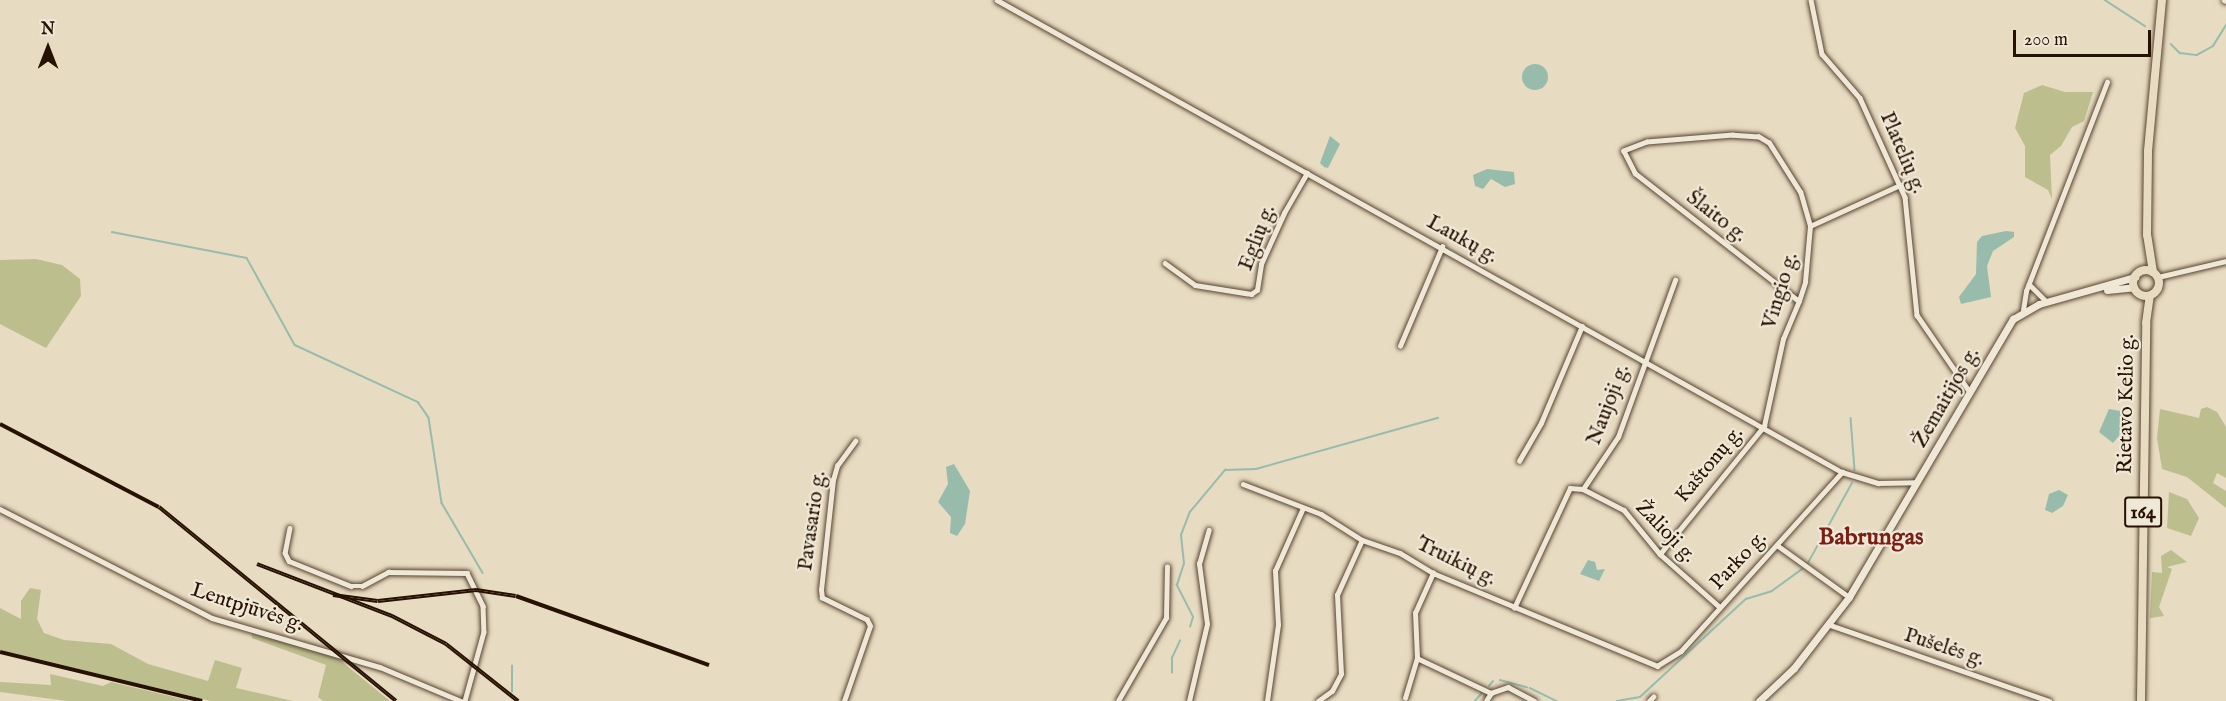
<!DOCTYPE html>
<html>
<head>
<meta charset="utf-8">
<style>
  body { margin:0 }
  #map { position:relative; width:2226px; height:701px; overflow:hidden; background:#e7dbc1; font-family:"IM FELL English",serif }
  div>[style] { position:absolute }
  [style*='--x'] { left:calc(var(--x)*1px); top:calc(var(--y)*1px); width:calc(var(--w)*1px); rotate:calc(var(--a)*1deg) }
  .green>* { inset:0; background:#bdbe8e }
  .water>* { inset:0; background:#98bcac }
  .round { border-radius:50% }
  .stream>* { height:1.5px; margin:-0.75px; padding:0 0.75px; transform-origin:0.75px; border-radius:0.75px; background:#98bcac }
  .roads { filter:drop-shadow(0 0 2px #574431) drop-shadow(0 0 2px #574431) }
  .street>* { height:4.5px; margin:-2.25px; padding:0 2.25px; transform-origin:2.25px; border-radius:2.25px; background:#efe8d7 }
  .secondary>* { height:7px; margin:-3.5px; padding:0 3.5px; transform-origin:3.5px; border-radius:3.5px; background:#efe8d7 }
  .primary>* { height:8px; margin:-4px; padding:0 4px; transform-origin:4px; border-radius:4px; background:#e7dbc1 }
  .primary>.ring { margin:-4px; padding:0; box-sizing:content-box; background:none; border:8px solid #e7dbc1; border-radius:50% }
  .rail>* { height:4px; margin-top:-2px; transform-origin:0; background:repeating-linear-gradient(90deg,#efe8d7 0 4.5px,#271101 0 9px); box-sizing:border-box; border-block:2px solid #271101 }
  span { translate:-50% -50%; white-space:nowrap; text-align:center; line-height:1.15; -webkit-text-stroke:4.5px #efe8d7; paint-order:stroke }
  .shield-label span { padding:2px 4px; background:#efe8d7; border:2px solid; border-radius:4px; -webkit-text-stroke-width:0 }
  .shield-label { font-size:20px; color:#271101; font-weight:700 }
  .street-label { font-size:21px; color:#271101 }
  .quarter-label { font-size:24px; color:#7a1f14; font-weight:700 }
  .north { position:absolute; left:18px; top:18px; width:60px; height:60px; -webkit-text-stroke:4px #efe8d7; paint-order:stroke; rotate:0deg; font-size:16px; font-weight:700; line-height:24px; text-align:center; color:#271101 }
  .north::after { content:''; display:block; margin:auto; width:21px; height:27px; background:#271101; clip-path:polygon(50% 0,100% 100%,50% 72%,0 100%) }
  .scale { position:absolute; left:2013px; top:30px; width:138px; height:27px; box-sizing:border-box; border:3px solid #271101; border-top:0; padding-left:8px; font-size:18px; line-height:21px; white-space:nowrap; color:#271101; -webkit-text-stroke:4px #efe8d7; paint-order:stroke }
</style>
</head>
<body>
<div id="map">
  <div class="green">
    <i style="clip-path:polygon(2042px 85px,2065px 92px,2093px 92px,2084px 121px,2072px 127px,2061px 146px,2050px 155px,2052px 199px,2048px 190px,2025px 177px,2025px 146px,2015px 128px,2024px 93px)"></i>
    <i style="clip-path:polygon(36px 259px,62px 265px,80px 279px,81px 296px,46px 348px,0 324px,0 260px)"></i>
    <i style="clip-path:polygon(2207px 407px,2217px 412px,2226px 427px,2226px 478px,2217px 473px,2213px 483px,2226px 491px,2226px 508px,2187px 477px,2162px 469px,2157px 438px,2160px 409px,2199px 418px,2201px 409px)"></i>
    <i style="clip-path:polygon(2169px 492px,2187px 499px,2199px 518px,2191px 536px,2167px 528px)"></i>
    <i style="clip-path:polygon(2171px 550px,2187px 562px,2167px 567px,2172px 569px,2159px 607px,2164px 616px,2150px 618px,2152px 572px,2162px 573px,2161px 556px)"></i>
    <i style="clip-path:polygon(30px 588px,41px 590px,37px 619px,44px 633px,64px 640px,111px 644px,148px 664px,208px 681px,215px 660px,242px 668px,236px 688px,293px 701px,211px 701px,0 650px,0 608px,21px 619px,21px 601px)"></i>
    <i style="clip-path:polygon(251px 632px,336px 657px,390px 701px,323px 701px,318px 697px,326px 665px,252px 638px)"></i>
    <i style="clip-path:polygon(50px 674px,103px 686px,111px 682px,191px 701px,67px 701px,0 692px,0 682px,51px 685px)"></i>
  </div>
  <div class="water">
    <i class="round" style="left:1522px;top:64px;width:26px;height:26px"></i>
    <i style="clip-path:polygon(1330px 136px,1340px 144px,1328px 168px,1324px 167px,1320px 163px)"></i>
    <i style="clip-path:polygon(1487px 169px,1514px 172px,1515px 184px,1505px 187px,1491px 179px,1483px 189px,1475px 186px,1473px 175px)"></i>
    <i style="clip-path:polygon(2006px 231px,2014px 232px,2014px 237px,1993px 251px,1987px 266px,1991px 297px,1961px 304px,1959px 297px,1976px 274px,1977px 242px,1982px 236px)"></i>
    <i style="clip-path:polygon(2109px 409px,2120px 411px,2122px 417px,2119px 436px,2113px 443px,2099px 432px)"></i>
    <i style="clip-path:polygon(954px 464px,970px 491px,965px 524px,957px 536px,950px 533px,951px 517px,938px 502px,948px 484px,946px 467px)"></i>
    <i style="clip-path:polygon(2059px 490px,2068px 495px,2063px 506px,2052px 513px,2045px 510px,2049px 494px)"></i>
    <i style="clip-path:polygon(1588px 560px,1595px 562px,1597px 570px,1605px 569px,1599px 581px,1580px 574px)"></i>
  </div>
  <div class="stream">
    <i style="--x:2105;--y:0;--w:48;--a:33"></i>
    <i style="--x:2171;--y:44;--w:13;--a:45"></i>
    <i style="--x:2180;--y:53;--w:17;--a:7"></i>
    <i style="--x:2197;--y:55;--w:18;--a:-29"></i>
    <i style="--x:2213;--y:46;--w:25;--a:-58"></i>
    <i style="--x:112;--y:232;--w:137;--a:10.9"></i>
    <i style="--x:247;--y:258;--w:99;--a:61.1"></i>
    <i style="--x:295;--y:345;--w:136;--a:24.9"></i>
    <i style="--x:418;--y:402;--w:19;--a:55"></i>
    <i style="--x:429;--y:418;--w:86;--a:81.3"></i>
    <i style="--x:442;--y:503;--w:81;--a:59.6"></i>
    <i style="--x:1851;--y:418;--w:52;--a:85.6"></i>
    <i style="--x:1808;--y:563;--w:91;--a:-61.2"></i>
    <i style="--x:1190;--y:627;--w:10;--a:-73"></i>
    <i style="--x:1193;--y:617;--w:36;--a:-117"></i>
    <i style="--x:1177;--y:585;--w:22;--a:-72"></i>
    <i style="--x:1184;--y:564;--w:29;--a:-96"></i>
    <i style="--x:1181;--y:535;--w:25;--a:-69"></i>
    <i style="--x:1190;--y:512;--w:55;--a:-50.2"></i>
    <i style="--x:1225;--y:470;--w:31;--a:-2"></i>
    <i style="--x:1256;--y:469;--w:189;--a:-15.7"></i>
    <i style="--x:1172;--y:673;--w:15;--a:-90"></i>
    <i style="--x:1172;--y:658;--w:19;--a:-65"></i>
    <i style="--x:1500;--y:680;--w:28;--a:15"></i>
    <i style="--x:1489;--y:686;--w:6;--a:-51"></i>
    <i style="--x:1530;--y:688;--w:30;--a:26"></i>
    <i style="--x:512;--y:692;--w:26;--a:-90"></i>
    <i style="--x:1475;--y:701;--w:11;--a:-49"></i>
    <i style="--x:1617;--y:701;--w:23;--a:-10"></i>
    <i style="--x:1640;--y:697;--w:144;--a:-42.8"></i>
    <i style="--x:1746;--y:599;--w:27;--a:-17"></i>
    <i style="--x:1772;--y:591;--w:37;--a:-36"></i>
  </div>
  <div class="roads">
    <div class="street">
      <i style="--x:997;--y:0;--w:968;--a:29.19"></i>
      <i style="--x:1842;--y:472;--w:38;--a:17"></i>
      <i style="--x:1878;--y:483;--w:39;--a:-1"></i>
      <i style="--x:1811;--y:0;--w:55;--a:78.5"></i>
      <i style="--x:1822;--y:54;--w:58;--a:49.2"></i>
      <i style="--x:1860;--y:98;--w:109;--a:65.6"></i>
      <i style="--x:1905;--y:197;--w:119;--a:84.2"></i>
      <i style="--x:1917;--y:315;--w:93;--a:55.5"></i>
      <i style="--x:2224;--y:0;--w:2;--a:27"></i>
      <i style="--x:1810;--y:226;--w:99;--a:-24.5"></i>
      <i style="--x:1165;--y:263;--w:37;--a:36"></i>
      <i style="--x:1195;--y:285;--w:57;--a:9.1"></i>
      <i style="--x:1251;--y:294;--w:7;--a:-34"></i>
      <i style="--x:1257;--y:290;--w:26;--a:-81"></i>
      <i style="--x:1261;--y:264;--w:56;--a:-65.7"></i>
      <i style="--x:1284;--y:213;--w:46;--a:-60.1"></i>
      <i style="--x:2158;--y:277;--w:70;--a:-13.2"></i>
      <i style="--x:2029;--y:284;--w:25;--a:45"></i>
      <i style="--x:2023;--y:310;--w:19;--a:-81"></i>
      <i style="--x:2026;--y:291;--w:224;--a:-68.8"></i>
      <i style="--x:1400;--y:346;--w:108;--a:-67"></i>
      <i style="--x:1519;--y:461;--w:44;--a:-59.9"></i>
      <i style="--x:1541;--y:423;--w:105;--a:-67.1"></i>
      <i style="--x:1243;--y:484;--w:84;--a:21"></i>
      <i style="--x:1321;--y:514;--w:49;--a:32.4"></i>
      <i style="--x:1362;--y:540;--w:40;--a:18.9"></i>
      <i style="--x:1400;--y:553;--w:39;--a:31"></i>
      <i style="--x:1433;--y:573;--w:243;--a:22.5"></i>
      <i style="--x:1657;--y:666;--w:28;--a:-32"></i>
      <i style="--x:1681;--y:651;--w:241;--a:-48"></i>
      <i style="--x:1583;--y:489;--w:63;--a:-56.1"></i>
      <i style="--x:1618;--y:437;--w:167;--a:-70"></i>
      <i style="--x:0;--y:509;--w:238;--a:27.2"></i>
      <i style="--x:212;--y:618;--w:175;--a:16.3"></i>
      <i style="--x:380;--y:667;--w:88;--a:22.8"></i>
      <i style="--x:290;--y:528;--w:25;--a:101"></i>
      <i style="--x:285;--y:553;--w:9;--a:63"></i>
      <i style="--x:289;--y:561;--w:67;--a:22"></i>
      <i style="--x:351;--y:586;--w:11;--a:0"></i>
      <i style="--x:362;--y:586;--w:30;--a:-28"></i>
      <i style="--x:388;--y:572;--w:79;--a:0.7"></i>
      <i style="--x:467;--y:573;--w:37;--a:64"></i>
      <i style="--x:483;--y:606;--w:26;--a:88"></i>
      <i style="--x:484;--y:632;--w:72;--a:105.4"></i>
      <i style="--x:1777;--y:545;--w:89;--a:35.8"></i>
      <i style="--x:1660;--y:554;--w:165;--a:-50.9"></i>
      <i style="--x:1764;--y:426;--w:89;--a:-77.7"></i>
      <i style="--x:1783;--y:339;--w:41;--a:-67.2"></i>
      <i style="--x:1799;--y:301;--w:20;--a:-72"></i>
      <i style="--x:1805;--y:282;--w:56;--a:-84.9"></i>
      <i style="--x:1810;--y:226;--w:35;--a:-106"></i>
      <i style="--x:1800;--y:192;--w:58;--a:-122.3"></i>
      <i style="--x:1769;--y:143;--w:12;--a:-149"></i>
      <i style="--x:1759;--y:137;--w:26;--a:-176"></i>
      <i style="--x:1733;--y:135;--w:86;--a:175.3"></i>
      <i style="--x:1647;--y:142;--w:25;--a:159"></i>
      <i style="--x:1624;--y:151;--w:25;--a:63"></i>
      <i style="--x:1635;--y:173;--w:208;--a:38"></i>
      <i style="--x:1514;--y:608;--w:132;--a:-65"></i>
      <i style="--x:1570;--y:488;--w:13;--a:4"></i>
      <i style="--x:1583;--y:489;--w:46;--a:27.1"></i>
      <i style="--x:1624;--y:510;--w:57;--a:50.7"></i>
      <i style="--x:1660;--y:554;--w:80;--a:41.5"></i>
      <i style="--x:1830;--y:625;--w:232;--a:19.1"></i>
      <i style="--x:1417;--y:658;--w:82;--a:25.3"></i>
      <i style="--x:1491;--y:693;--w:18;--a:-19"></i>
      <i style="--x:1508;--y:687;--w:30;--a:28"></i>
      <i style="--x:1405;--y:698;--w:42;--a:-73.3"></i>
      <i style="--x:1417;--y:658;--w:45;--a:-92.5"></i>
      <i style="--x:1415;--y:613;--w:44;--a:-65.8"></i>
      <i style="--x:844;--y:701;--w:79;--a:-70.9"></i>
      <i style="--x:870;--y:626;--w:7;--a:-117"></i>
      <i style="--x:867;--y:620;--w:50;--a:-153.9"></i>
      <i style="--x:822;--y:598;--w:8;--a:-97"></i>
      <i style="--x:821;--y:590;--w:111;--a:-83.8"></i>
      <i style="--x:833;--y:480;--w:15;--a:-74"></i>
      <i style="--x:837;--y:466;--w:31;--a:-54"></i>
      <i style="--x:1118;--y:701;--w:96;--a:-60"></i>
      <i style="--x:1166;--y:618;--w:51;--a:-88.9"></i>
      <i style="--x:1189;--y:701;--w:79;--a:-76.8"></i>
      <i style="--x:1207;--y:624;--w:61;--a:-97.6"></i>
      <i style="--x:1199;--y:564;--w:35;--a:-74"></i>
      <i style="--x:1267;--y:701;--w:77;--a:-81.8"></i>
      <i style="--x:1278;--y:625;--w:54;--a:-93.2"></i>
      <i style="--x:1275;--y:571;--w:67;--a:-66.1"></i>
      <i style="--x:1318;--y:701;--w:17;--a:-36"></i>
      <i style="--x:1332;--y:691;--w:19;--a:-62"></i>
      <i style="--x:1341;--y:674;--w:79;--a:-92.9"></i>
      <i style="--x:1337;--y:595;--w:60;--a:-65.6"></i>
      <i style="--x:1486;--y:701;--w:9;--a:-58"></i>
      <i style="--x:1649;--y:701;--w:6;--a:-45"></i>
    </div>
    <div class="secondary">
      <i style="--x:2107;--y:290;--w:27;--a:-6"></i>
      <i style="--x:1759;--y:701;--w:48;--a:-43.3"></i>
      <i style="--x:1794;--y:668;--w:90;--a:-52.2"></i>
      <i style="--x:1849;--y:597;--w:323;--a:-59.5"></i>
      <i style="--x:2013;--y:319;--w:30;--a:-30"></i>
      <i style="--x:2039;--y:304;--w:100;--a:-15.7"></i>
    </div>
    <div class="primary">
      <i class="ring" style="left:2133px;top:270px;width:18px;height:18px"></i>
      <i style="--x:2153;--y:272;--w:37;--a:-99"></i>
      <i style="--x:2147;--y:235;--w:84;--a:-89.3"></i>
      <i style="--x:2148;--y:151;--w:152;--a:-84.7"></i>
      <i style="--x:2141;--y:701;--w:378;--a:-89.2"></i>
      <i style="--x:2146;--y:323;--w:27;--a:-82"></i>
    </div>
  </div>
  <div class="rail">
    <i style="--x:0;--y:424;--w:179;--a:27.6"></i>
    <i style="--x:159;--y:507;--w:306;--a:39.3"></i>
    <i style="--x:257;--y:564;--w:145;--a:21.1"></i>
    <i style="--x:392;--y:616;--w:61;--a:27.4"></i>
    <i style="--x:446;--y:644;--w:92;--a:38.4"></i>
    <i style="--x:333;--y:595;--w:45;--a:7.6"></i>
    <i style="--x:378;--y:601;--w:99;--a:-6.4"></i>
    <i style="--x:476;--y:590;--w:40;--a:8.5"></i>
    <i style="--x:516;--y:596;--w:205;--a:19.7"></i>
    <i style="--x:0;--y:652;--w:208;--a:13.6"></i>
  </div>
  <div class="shield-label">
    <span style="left:2143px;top:512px">164</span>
  </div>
  <div class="street-label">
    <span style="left:1902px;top:153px;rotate:67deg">Platelių g.</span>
    <span style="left:1716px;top:217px;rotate:38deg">Šlaito g.</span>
    <span style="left:1258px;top:238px;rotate:-69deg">Eglių g.</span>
    <span style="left:1462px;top:240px;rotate:29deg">Laukų g.</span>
    <span style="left:1781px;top:291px;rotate:-73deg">Vingio g.</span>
    <span style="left:1947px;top:398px;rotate:-60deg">Žemaitijos g.</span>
    <span style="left:2127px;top:404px;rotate:-89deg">Rietavo Kelio g.</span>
    <span style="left:1609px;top:405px;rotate:-69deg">Naujoji g.</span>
    <span style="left:1710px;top:465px;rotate:-50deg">Kaštonų g.</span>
    <span style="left:813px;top:521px;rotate:-82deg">Pavasario g.</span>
    <span style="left:1665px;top:532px;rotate:46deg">Žalioji g.</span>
    <span style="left:1739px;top:561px;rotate:-47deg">Parko g.</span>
    <span style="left:1456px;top:562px;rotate:26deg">Truikių g.</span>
    <span style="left:247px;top:608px;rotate:18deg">Lentpjūvės g.</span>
    <span style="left:1944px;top:648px;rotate:18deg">Pušelės g.</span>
  </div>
  <div class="quarter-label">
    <span style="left:1871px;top:538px">Babrungas</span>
  </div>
  <div class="north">N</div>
  <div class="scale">200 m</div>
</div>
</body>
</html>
